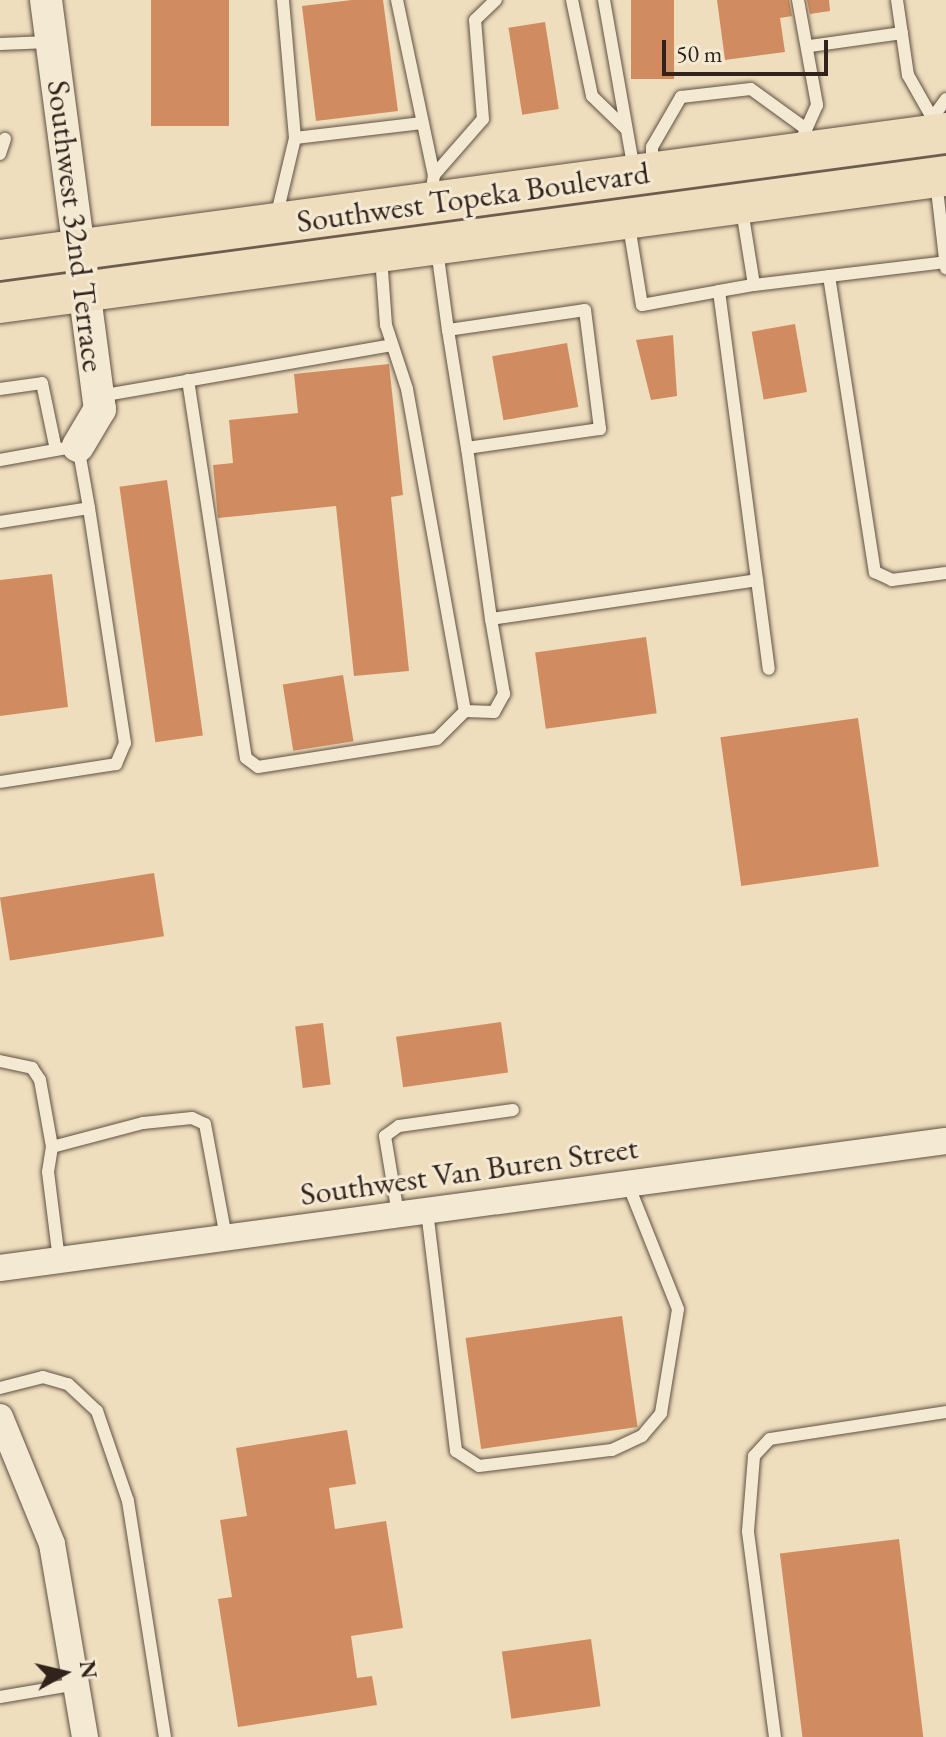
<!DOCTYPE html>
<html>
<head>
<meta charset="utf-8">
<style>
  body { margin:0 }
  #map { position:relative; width:946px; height:1737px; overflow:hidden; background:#eedebd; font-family:"EB Garamond",serif }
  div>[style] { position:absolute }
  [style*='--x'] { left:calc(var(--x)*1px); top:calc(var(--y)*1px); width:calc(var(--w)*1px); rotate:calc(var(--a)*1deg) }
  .building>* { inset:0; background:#d08c60; transform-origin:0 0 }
  .roads { filter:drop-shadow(0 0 2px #615144) drop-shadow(0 0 2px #615144) }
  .service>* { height:12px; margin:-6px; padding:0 6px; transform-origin:6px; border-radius:6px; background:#f4ead4 }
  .minor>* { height:26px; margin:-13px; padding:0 13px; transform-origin:13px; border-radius:13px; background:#f4ead4 }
  .tertiary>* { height:32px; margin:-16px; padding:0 16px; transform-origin:16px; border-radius:16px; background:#f4ead4 }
  .primary>* { height:40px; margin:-20px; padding:0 20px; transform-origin:20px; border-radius:20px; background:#eedebd }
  span { translate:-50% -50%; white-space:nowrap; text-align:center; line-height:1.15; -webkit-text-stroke:6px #f4ead4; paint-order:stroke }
  .street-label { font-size:32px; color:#32221c }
  .north { position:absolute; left:24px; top:1633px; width:80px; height:80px; -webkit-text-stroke:6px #f4ead4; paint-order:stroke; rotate:82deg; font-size:22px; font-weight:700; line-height:32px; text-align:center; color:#32221c }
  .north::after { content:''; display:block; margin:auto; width:28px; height:36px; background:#32221c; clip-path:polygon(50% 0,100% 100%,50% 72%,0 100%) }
  .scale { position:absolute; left:662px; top:40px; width:166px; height:36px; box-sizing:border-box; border:4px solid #32221c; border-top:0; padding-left:10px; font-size:24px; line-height:28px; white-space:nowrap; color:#32221c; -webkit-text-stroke:6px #f4ead4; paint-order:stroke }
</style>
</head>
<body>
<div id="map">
  <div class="building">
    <i style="left:151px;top:0;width:78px;height:126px"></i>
    <i style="clip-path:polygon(352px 0,383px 0,398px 111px,316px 121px,302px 6px)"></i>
    <i style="left:631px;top:0;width:43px;height:79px"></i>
    <i style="clip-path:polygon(717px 0,789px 0,792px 16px,780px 18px,785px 52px,725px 60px)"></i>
    <i style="clip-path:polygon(807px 0,829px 0,830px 11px,810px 14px)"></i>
    <i style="left:545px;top:22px;width:88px;height:37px;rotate:81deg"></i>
    <i style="left:795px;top:324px;width:69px;height:44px;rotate:80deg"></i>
    <i style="clip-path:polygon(673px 335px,677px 396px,651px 400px,636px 340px)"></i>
    <i style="left:567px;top:343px;width:65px;height:76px;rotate:80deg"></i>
    <i style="clip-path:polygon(389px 364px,403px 495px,391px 497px,409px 671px,354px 676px,336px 506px,218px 518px,213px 465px,233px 463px,229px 420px,298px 413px,294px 374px)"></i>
    <i style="left:167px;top:480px;width:258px;height:48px;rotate:82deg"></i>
    <i style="clip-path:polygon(52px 574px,68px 707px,0 716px,0 580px)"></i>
    <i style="left:646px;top:637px;width:77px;height:112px;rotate:82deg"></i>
    <i style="left:343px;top:675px;width:67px;height:61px;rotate:81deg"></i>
    <i style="left:858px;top:718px;width:150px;height:139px;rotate:82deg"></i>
    <i style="left:154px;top:873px;width:64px;height:156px;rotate:81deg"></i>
    <i style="left:501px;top:1022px;width:51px;height:106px;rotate:82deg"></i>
    <i style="left:323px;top:1023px;width:62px;height:28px;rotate:83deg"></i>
    <i style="left:622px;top:1316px;width:112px;height:158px;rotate:82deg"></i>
    <i style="clip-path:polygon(347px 1430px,356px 1484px,329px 1488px,335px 1529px,386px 1521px,403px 1628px,351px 1636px,357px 1678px,372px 1676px,377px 1705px,238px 1727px,218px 1599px,232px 1597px,220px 1520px,247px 1516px,236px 1448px)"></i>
    <i style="left:899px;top:1539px;width:200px;height:120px;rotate:83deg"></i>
    <i style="left:591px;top:1639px;width:68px;height:90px;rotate:82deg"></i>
  </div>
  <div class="roads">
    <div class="service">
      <i style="--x:397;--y:0;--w:179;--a:78.1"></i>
      <i style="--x:434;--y:175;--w:22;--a:98"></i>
      <i style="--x:572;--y:0;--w:98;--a:78.2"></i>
      <i style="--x:592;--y:96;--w:47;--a:44.1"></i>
      <i style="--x:604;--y:0;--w:174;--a:80"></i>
      <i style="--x:798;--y:0;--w:107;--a:79.7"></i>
      <i style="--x:817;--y:105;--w:34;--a:114"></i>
      <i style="--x:897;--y:0;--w:76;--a:81.7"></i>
      <i style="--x:908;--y:75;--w:61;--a:60.5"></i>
      <i style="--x:0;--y:44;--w:49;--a:-2.3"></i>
      <i style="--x:810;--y:46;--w:93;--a:-8"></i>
      <i style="--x:933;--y:117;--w:22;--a:-54"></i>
      <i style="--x:295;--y:138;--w:128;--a:-6.7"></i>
      <i style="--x:0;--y:154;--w:16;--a:-72"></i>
      <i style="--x:652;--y:168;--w:21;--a:-90"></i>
      <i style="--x:652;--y:147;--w:58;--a:-59.9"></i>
      <i style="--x:681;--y:97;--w:70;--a:-6.5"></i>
      <i style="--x:751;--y:89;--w:68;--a:36"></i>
      <i style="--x:434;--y:175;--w:74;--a:-48.8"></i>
      <i style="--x:483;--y:119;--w:99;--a:-94.6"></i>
      <i style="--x:475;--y:20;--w:29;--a:-44"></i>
      <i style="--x:936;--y:181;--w:88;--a:83.4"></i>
      <i style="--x:742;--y:210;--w:76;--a:80.9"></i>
      <i style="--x:754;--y:285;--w:193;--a:-6.8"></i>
      <i style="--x:276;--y:218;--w:82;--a:-76.6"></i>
      <i style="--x:295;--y:138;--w:139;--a:-95"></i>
      <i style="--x:629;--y:226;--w:80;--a:80.7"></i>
      <i style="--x:642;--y:305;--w:78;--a:-10.3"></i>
      <i style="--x:719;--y:291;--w:381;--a:82.5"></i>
      <i style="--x:437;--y:250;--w:81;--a:82.2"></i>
      <i style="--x:448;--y:330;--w:138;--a:-8.3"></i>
      <i style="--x:585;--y:310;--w:120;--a:82.8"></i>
      <i style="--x:600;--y:429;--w:134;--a:171.9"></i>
      <i style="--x:467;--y:448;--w:173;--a:82"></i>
      <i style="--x:491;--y:619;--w:269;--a:-8.3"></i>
      <i style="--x:381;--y:257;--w:68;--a:85.8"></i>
      <i style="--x:386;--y:325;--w:67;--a:71.8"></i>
      <i style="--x:407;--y:389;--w:327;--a:79.8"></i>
      <i style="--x:465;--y:711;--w:29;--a:2"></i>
      <i style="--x:494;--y:712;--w:21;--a:-61"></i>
      <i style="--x:504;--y:694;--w:76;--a:-99.8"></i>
      <i style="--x:829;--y:276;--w:300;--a:81.2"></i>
      <i style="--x:875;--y:572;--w:19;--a:25"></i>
      <i style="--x:892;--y:580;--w:54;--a:-7.4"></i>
      <i style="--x:719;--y:291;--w:36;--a:-10"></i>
      <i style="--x:448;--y:330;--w:120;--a:80.9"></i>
      <i style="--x:188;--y:380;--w:382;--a:81.3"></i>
      <i style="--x:246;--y:758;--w:15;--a:37"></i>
      <i style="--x:258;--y:767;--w:181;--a:-8.9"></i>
      <i style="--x:437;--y:739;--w:40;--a:-45"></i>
      <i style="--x:0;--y:389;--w:42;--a:-8.1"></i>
      <i style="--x:42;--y:383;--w:68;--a:78.2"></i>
      <i style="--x:100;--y:396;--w:296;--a:-9.9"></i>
      <i style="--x:0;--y:460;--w:79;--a:-10.2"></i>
      <i style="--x:78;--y:446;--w:63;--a:79.9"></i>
      <i style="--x:0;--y:522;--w:90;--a:-8.9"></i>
      <i style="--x:89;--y:508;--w:238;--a:81.3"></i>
      <i style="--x:125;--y:743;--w:23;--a:113"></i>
      <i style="--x:116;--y:764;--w:117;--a:171.2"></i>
      <i style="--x:0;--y:1061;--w:33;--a:12"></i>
      <i style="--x:32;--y:1068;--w:14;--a:56"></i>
      <i style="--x:40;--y:1080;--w:68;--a:79.8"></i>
      <i style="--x:427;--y:1211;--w:242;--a:83.1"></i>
      <i style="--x:456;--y:1451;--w:27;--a:33"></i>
      <i style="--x:479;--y:1466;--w:134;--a:-6.9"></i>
      <i style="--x:612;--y:1450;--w:33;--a:-25"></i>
      <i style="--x:642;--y:1436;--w:30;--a:-50"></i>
      <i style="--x:661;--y:1413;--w:105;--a:-80.7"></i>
      <i style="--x:678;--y:1309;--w:135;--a:-111.8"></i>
      <i style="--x:398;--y:1214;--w:79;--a:-99.5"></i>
      <i style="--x:385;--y:1136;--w:17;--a:-36"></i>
      <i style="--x:399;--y:1126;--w:115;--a:-8"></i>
      <i style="--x:59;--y:1260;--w:89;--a:-97.1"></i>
      <i style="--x:48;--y:1172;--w:25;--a:-81"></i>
      <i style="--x:52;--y:1147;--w:94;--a:-14.8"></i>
      <i style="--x:143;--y:1123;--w:49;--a:-5.8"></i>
      <i style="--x:192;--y:1118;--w:14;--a:25"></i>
      <i style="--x:205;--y:1124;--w:115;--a:79.5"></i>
      <i style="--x:0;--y:1388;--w:44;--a:-14.3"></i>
      <i style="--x:43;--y:1377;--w:26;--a:16"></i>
      <i style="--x:68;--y:1384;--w:40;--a:43"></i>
      <i style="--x:97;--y:1411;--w:95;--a:71"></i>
      <i style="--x:128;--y:1501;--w:239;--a:81.1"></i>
      <i style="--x:0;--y:1697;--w:78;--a:-9.6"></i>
      <i style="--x:775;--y:1737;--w:208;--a:-97.5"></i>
      <i style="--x:748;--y:1531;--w:75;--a:-85.4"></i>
      <i style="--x:754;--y:1456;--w:23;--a:-47"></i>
      <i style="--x:770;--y:1439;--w:178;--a:-8.7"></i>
    </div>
    <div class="minor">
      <i style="--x:0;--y:1268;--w:954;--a:-7.65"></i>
      <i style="--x:0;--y:1417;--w:137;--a:67.7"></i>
      <i style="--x:52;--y:1544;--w:196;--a:80.3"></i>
    </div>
    <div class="tertiary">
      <i style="--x:46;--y:0;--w:413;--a:82.5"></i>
      <i style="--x:100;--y:409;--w:43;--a:120.7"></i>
    </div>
    <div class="primary">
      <i style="--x:0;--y:260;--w:954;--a:-7.65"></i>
      <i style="--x:0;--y:303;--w:954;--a:-7.65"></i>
    </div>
  </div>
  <div class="street-label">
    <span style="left:473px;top:197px;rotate:-8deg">Southwest Topeka Boulevard</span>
    <span style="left:76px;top:226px;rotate:83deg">Southwest 32nd Terrace</span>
    <span style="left:469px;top:1171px;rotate:-8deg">Southwest Van Buren Street</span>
  </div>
  <div class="north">N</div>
  <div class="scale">50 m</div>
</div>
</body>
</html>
